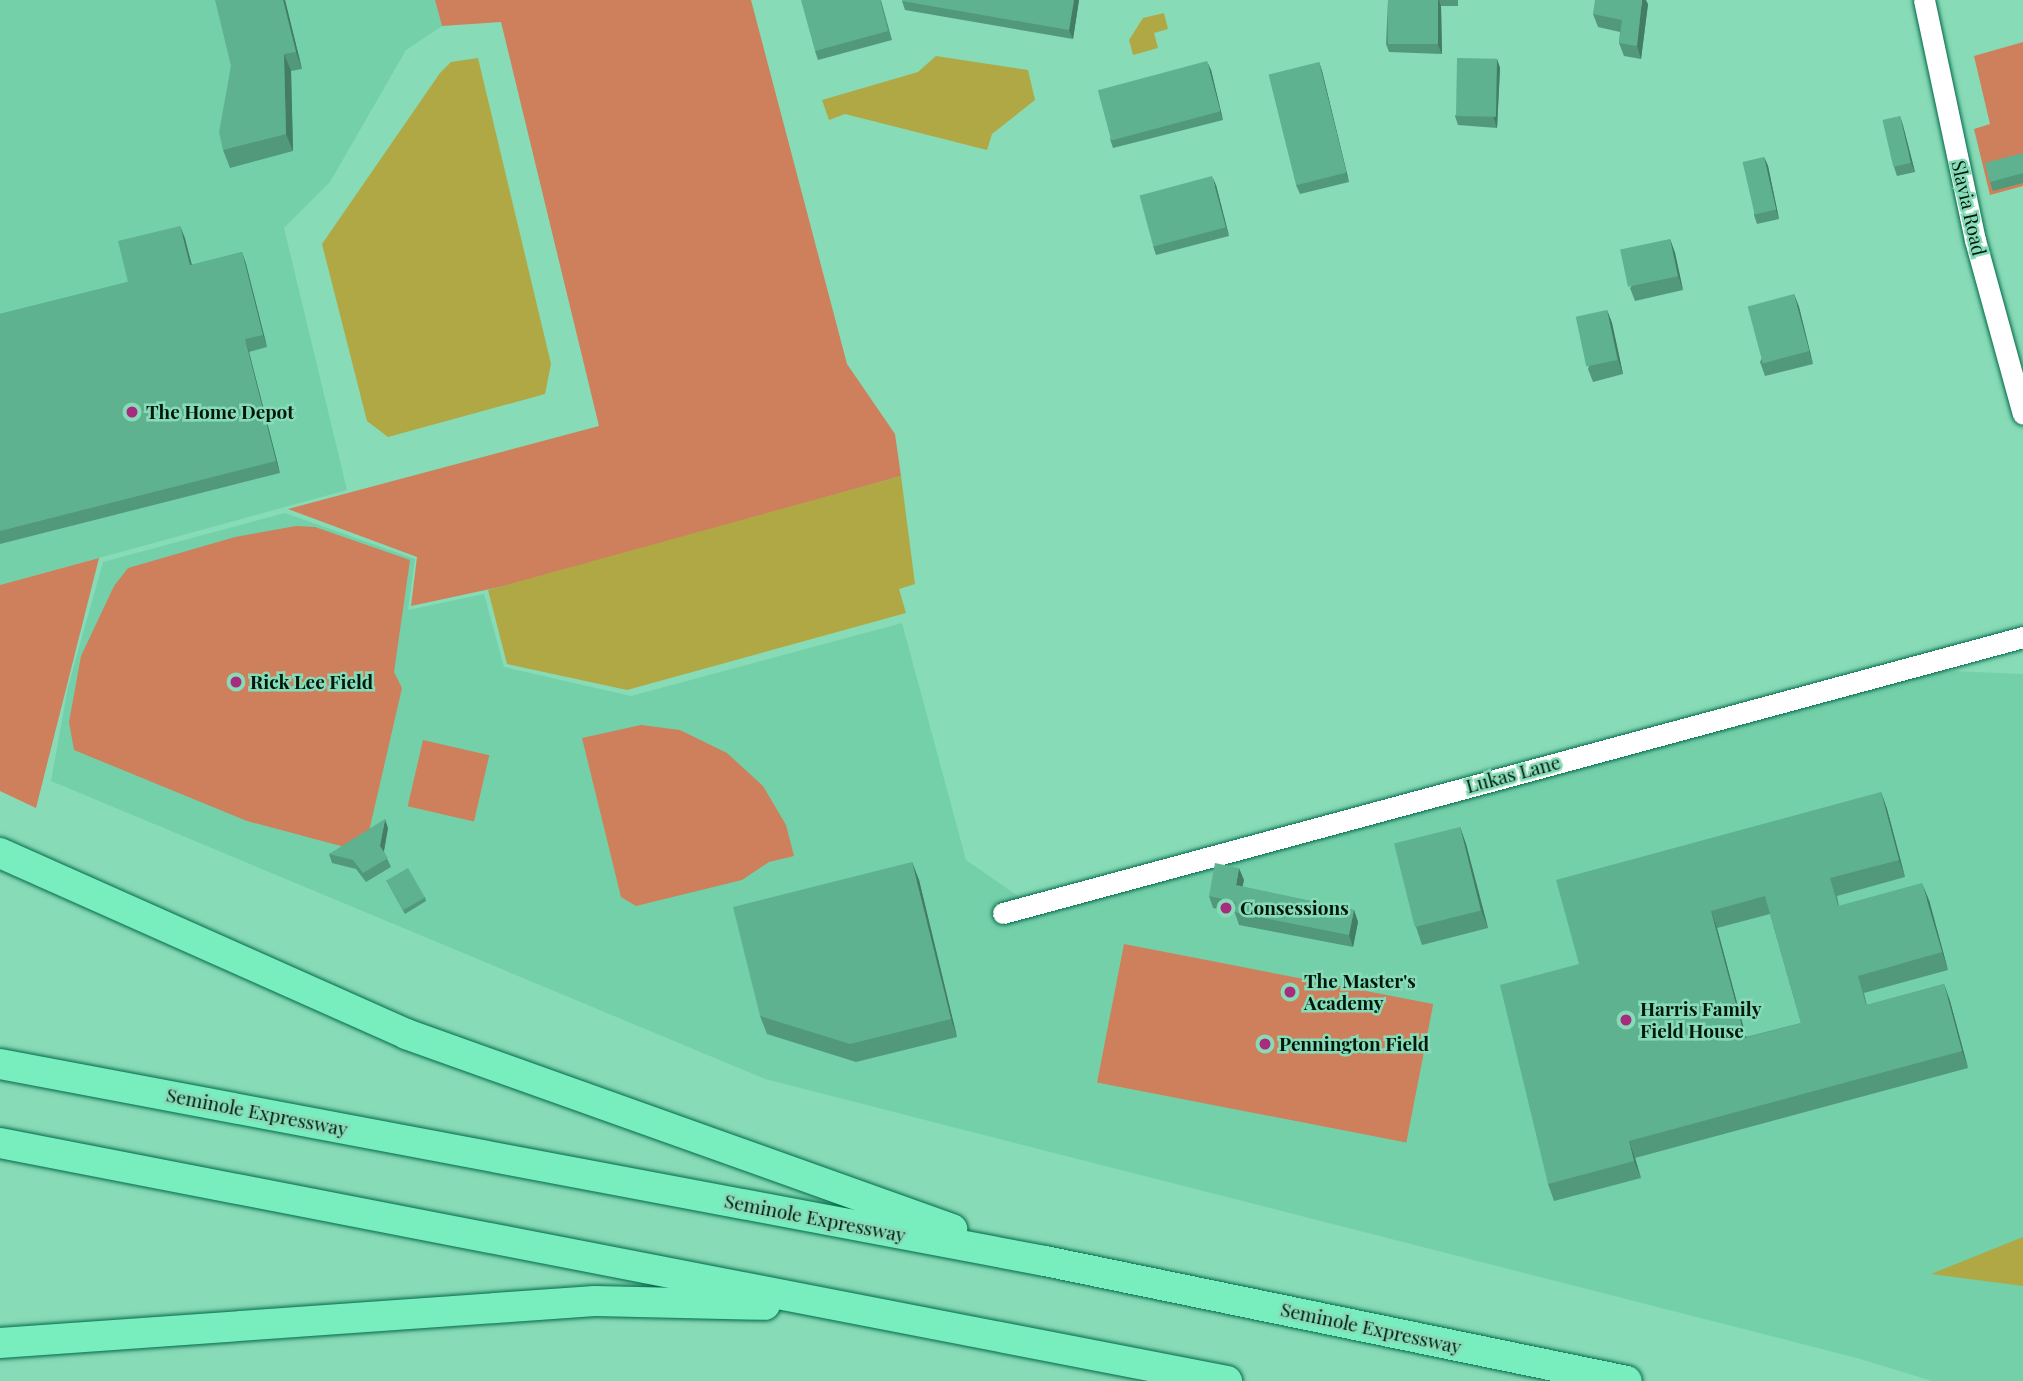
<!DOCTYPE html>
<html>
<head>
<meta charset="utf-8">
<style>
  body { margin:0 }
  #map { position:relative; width:2023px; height:1381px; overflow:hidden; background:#87dbb6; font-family:"Playfair Display",serif }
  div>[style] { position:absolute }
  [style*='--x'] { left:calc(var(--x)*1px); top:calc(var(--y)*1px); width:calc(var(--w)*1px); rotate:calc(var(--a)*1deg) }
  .built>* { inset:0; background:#74d0a9 }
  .green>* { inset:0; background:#ce7f5c; transform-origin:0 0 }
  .water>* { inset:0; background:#b0a845 }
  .roads { filter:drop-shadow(0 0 2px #026a4b) drop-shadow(0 0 2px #026a4b) }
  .minor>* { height:21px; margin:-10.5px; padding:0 10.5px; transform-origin:10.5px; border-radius:10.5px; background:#fff }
  .highway>* { height:30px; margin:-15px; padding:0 15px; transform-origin:15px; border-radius:15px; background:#78edbd }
  .wall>* { inset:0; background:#52997b }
  .shaded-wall>* { inset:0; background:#427d64 }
  .building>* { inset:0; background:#5fb28f; transform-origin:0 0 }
  .dots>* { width:19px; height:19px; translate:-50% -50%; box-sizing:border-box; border:4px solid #87dbb6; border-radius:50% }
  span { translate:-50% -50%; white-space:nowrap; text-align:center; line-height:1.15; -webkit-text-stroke:5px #87dbb6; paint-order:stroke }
  .street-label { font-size:19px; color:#00180e }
  .poi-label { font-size:19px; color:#00180e; font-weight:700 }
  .left { translate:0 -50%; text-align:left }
</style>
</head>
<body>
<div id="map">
  <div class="built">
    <i style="clip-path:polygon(0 0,435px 0,442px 26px,406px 50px,330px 182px,284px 228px,347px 490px,0 585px)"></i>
    <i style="clip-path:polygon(285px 513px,415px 559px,408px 610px,484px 594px,504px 667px,631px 696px,902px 623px,966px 860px,1031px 905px,1903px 669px,2023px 674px,2023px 1381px,1932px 1381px,1857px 1358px,765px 1079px,51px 781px,68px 687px,103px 562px)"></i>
  </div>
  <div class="green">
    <i style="clip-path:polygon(435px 0,751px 0,847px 364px,895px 434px,901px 476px,532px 580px,411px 606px,417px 557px,288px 509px,599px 426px,501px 22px,442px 26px)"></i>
    <i style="clip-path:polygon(2023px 42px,2023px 186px,1990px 195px,1974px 129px,1990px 124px,1974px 56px)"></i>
    <i style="clip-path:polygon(296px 526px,315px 527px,410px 560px,394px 672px,402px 688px,367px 840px,352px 849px,247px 821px,74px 750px,69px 722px,81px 656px,114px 586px,128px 568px,235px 537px)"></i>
    <i style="clip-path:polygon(99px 558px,36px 808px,0 791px,0 585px)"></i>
    <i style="clip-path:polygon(641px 725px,680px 730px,727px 753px,763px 786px,786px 825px,794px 856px,769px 862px,742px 880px,636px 906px,621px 897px,582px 738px)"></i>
    <i style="left:423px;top:740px;width:68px;height:68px;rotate:13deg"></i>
    <i style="left:1124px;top:944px;width:315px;height:141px;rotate:11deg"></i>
  </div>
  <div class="water">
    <i style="clip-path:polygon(1164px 13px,1168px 29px,1154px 33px,1158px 48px,1133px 55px,1129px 40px,1143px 18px)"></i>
    <i style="clip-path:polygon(936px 56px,1028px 70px,1035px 100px,992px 134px,987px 150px,845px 114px,829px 120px,822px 100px,918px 72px)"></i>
    <i style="clip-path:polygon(478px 58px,551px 364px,545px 394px,388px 437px,367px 421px,322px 244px,440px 73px,451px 62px)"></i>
    <i style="clip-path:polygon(901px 476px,915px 584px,899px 589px,906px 613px,627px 690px,507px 664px,488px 590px)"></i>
    <i style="clip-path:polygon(2023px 1237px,2023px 1286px,1931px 1274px)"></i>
  </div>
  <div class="roads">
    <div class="minor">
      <i style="--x:1924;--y:0;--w:245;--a:78"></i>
      <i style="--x:1975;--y:240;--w:180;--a:74.6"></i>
      <i style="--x:1003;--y:913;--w:1057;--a:-15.14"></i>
    </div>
    <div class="highway">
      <i style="--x:0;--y:853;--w:445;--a:24"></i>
      <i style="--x:406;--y:1034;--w:580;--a:19.65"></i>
      <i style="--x:0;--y:1064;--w:1063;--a:10.68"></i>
      <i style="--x:1045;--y:1261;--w:594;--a:11.65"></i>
      <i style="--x:0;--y:1143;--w:1250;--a:10.98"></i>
      <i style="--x:0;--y:1343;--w:596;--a:-4.04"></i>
      <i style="--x:595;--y:1301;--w:170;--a:1.3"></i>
    </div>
  </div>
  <div class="wall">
    <i style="clip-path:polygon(285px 0,302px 69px,291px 71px,293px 151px,230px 168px,223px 150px,231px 66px)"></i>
    <i style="clip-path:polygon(881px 0,892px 40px,818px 60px,815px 51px)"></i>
    <i style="clip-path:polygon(1079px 0,1073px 39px,905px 10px,902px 1px)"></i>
    <i style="clip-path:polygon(1388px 0,1458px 0,1458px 6px,1441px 6px,1442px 54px,1389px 52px,1386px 44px)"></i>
    <i style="clip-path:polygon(1648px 4px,1641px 59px,1624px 56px,1619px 43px,1620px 32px,1598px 27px,1593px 14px)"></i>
    <i style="clip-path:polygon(1497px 59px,1500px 68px,1497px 128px,1458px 125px,1455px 116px)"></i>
    <i style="clip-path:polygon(1319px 62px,1322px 71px,1349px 182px,1300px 194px,1296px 185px)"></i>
    <i style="clip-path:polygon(1211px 70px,1223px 120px,1113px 148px,1110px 139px)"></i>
    <i style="clip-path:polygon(1900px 116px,1915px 172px,1897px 176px,1894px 167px)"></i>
    <i style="clip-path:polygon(2023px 153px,2023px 183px,1993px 191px,1990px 182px)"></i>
    <i style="clip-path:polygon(1764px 157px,1768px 166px,1779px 219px,1757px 224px,1754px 215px)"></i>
    <i style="clip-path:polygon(1216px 185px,1229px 236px,1156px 255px,1153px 246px)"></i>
    <i style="clip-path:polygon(180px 226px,192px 265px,242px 252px,246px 264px,267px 347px,249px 352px,280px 473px,0 544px,0 314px,128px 282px)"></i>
    <i style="clip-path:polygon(1670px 239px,1675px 253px,1683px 290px,1635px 301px,1630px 288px)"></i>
    <i style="clip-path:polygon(1794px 294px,1799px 307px,1813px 364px,1765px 376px,1760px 362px)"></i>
    <i style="clip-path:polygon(1607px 310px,1612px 323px,1623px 374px,1593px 382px,1588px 369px)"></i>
    <i style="clip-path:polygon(evenodd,1881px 792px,1887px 809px,1905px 877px,1837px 896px,1839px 906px,1929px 900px,1948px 970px,1864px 993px,1867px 1005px,1944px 984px,1950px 1001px,1968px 1068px,1635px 1158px,1641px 1178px,1554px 1201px,1548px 1184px,1579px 964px,1881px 792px,1770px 914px,1801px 1023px,1746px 1037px,1717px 928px,1770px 914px)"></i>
    <i style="clip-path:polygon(1460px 827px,1466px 844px,1488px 928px,1422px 945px,1416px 927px)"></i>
    <i style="clip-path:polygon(388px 828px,384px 852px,391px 867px,366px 882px,356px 869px,332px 863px,329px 854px)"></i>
    <i style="clip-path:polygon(912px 862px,919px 880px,957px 1037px,856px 1062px,767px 1034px,760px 1016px)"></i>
    <i style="clip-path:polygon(386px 880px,425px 897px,426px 901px,405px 914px)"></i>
    <i style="clip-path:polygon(1244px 880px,1242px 887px,1354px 910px,1358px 922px,1353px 947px,1239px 925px,1235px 913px,1213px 908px,1209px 896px)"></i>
  </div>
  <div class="shaded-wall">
    <i style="clip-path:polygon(283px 0,285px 0,302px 69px,296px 52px)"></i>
    <i style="clip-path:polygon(1074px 0,1079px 0,1073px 39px,1069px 30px)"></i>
    <i style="clip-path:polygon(1438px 0,1439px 0,1441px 6px,1442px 54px,1438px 45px)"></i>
    <i style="clip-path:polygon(1642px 0,1646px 0,1648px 4px,1641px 59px,1637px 46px)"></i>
    <i style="clip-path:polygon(284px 54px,291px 71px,293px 151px,286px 134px)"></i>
    <i style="clip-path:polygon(1497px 59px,1500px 68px,1497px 128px,1494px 119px)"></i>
    <i style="clip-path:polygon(1207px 61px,1211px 70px,1223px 120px,1220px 111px)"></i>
    <i style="clip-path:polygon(1319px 62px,1322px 71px,1349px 182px,1346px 173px)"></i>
    <i style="clip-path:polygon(1900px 116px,1903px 125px,1915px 172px,1911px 163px)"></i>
    <i style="clip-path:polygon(1764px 157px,1768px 166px,1779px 219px,1776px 210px)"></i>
    <i style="clip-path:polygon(1212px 176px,1216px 185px,1229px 236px,1226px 227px)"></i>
    <i style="clip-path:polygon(180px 226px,185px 238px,195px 278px,190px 265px)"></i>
    <i style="clip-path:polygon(1670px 239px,1675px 253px,1683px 290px,1678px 276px)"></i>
    <i style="clip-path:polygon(242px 252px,246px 264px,267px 347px,263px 335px)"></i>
    <i style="clip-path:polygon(1794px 294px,1799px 307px,1813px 364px,1809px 351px)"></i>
    <i style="clip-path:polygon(1607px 310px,1612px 323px,1623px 374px,1618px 360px)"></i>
    <i style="clip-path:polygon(245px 339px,249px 352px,280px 473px,276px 461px)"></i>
    <i style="clip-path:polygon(1881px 792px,1887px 809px,1905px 877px,1899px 860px)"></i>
    <i style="clip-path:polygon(385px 819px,388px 828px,383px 855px,380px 846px)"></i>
    <i style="clip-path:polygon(1460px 827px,1466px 844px,1488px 928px,1481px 910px)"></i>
    <i style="clip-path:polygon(912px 862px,919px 880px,957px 1037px,951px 1019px)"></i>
    <i style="clip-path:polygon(1239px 868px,1244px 880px,1240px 898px,1236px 885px)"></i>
    <i style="clip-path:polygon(1922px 883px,1929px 900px,1948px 970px,1942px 952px)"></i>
    <i style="clip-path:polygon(1354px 910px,1358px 922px,1353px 947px,1349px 935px)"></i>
    <i style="clip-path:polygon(1711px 911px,1717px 928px,1751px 1055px,1745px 1038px)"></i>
    <i style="clip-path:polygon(1944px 984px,1950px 1001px,1968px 1068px,1962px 1051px)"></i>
    <i style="clip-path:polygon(1629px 1141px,1635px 1158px,1641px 1178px,1634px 1161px)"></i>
  </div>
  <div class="building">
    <i style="clip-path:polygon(215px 0,283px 0,296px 52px,284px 54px,286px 134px,223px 150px,219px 132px,231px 66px)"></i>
    <i style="clip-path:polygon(801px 0,880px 0,888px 31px,815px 51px)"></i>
    <i style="clip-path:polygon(902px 0,1074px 0,1069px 30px,902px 1px)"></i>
    <i style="left:1388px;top:0;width:50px;height:44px"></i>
    <i style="clip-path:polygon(1595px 0,1642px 0,1637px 46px,1619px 43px,1622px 20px,1593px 14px)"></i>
    <i style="left:1457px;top:58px;width:40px;height:58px;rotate:1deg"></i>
    <i style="left:1207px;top:61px;width:52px;height:113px;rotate:75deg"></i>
    <i style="left:1319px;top:62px;width:114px;height:52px;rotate:76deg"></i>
    <i style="left:1900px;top:116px;width:48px;height:18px;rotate:77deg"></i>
    <i style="clip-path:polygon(2023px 153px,2023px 173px,1990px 182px,1985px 163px)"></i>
    <i style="left:1764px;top:157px;width:54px;height:22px;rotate:77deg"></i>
    <i style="left:1212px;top:176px;width:53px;height:75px;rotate:75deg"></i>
    <i style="clip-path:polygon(180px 226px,190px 265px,242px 252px,263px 335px,245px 339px,276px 461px,0 531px,0 314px,128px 282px,118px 241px)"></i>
    <i style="left:1670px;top:239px;width:38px;height:51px;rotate:78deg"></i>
    <i style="left:1794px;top:294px;width:59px;height:48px;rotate:75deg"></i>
    <i style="left:1607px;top:310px;width:51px;height:32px;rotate:78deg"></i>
    <i style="clip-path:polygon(evenodd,1881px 792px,1899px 860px,1830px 878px,1838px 906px,1922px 883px,1942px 952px,1858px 976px,1866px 1005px,1944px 984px,1962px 1051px,1629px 1141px,1634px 1161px,1548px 1184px,1500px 985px,1579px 964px,1556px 880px,1881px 792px,1765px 896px,1801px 1023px,1745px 1038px,1711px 911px,1765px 896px)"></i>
    <i style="clip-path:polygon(385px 819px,380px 846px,388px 858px,363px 873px,353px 860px,329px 854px)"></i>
    <i style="left:1460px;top:827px;width:86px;height:68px;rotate:76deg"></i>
    <i style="clip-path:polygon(912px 862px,951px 1019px,850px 1044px,760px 1016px,733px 907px)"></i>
    <i style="clip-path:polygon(1215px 863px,1239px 868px,1236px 885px,1354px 910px,1349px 935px,1234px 912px,1236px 902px,1209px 896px)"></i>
    <i style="left:408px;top:868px;width:34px;height:25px;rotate:60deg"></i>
  </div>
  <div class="dots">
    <i style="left:132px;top:412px;background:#a82c7e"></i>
    <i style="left:236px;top:682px;background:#a82c7e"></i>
    <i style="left:1226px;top:908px;background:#a82c7e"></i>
    <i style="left:1290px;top:992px;background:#a82c7e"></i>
    <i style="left:1626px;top:1020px;background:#a82c7e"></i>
    <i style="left:1265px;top:1044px;background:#a82c7e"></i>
  </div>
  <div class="street-label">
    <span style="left:1969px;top:208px;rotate:77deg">Slavia Road</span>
    <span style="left:1513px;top:774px;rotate:-15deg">Lukas Lane</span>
    <span style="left:257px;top:1112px;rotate:11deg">Seminole Expressway</span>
    <span style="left:815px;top:1218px;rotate:11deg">Seminole Expressway</span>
    <span style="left:1371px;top:1328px;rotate:12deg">Seminole Expressway</span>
  </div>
  <div class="poi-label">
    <span class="left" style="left:146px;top:412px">The Home Depot</span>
    <span class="left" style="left:250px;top:682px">Rick Lee Field</span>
    <span class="left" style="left:1240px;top:908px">Consessions</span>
    <span class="left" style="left:1304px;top:992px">The Master's<br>Academy</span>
    <span class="left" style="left:1640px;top:1020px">Harris Family<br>Field House</span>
    <span class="left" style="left:1279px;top:1044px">Pennington Field</span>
  </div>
</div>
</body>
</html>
